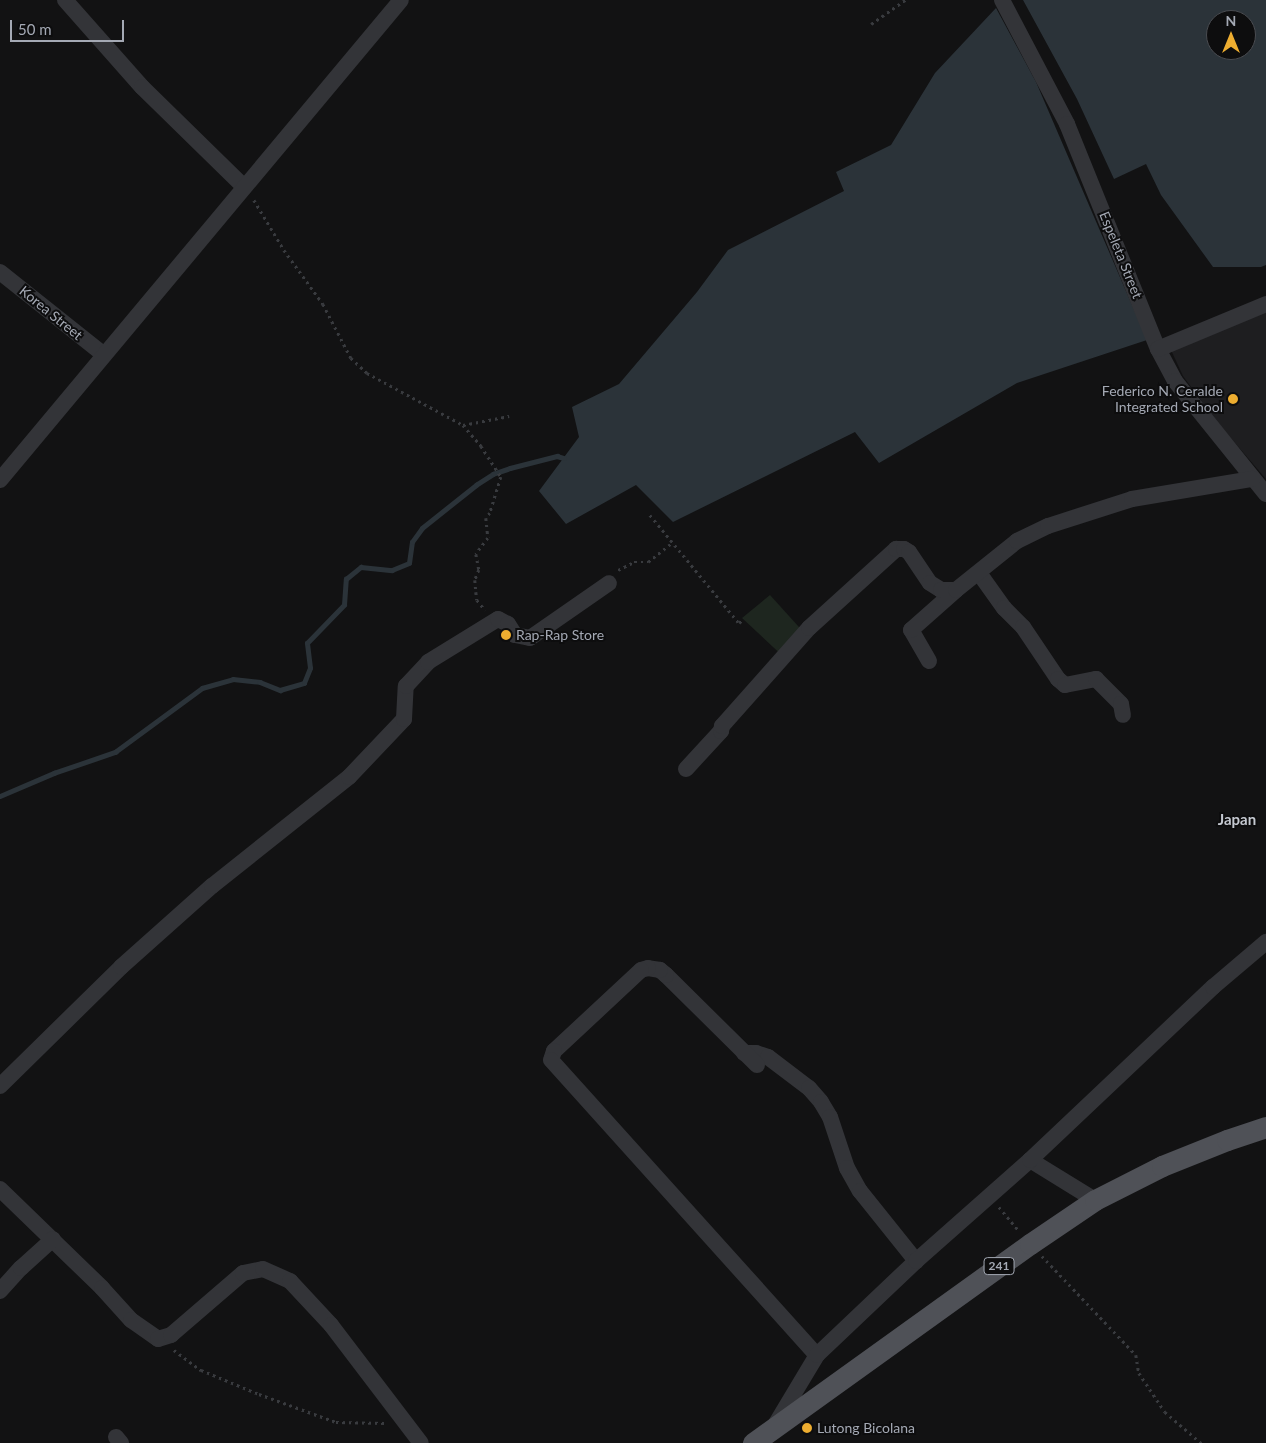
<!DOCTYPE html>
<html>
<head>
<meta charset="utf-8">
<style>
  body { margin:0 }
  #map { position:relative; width:1266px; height:1443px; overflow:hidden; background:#121213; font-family:Lato,sans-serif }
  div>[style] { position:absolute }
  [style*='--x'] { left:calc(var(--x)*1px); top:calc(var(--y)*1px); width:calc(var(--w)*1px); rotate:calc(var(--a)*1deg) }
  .built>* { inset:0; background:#1e1e20 }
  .green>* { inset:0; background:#1e261f }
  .water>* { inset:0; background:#2b3339 }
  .stream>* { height:4.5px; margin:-2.25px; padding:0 2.25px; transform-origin:2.25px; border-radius:2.25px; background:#2b3339 }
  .path>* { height:2.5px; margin-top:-1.25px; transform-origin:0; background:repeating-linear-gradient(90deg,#393b3f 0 2.5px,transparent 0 6.5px) }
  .minor>* { height:16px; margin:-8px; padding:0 8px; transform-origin:8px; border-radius:8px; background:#333438 }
  .major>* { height:21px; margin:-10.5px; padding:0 10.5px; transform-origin:10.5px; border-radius:10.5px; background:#4f5157 }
  .dots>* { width:14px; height:14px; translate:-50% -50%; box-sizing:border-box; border:2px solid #0d0d0e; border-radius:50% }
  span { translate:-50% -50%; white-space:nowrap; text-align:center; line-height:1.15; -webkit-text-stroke:4px #0d0d0e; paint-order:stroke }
  .shield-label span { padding:1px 4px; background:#0d0d0e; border:1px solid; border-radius:4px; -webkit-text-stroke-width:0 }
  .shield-label { font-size:12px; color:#a4a9b4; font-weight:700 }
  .street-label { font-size:14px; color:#a4a9b4 }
  .poi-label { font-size:14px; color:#a4a9b4 }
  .right { translate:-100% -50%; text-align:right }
  .left { translate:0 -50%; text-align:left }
  .neighbourhood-label { font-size:15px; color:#c4c8d0; font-weight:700 }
  .north { position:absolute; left:1206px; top:10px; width:50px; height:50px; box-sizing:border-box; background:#0d0d0e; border:1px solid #494b50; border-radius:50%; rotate:0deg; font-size:14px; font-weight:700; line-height:20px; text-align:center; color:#a4a9b4 }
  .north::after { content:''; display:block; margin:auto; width:18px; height:22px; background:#edad30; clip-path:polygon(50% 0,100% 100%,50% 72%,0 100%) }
  .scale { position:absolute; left:10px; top:20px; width:114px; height:22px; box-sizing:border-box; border:2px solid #a4a9b4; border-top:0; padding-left:6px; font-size:15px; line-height:18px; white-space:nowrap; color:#a4a9b4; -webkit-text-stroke:4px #0d0d0e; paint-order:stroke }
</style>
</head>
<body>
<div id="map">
  <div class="built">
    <i style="clip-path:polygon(1266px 307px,1266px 479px,1217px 422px,1183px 376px,1171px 350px)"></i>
  </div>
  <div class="green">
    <i style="clip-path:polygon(770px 595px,808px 637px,787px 660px,742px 618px)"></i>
  </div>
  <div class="water">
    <i style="clip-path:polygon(evenodd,1023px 0,1266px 0,1266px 265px,1261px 267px,1213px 267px,1161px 195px,1146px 164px,1114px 179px,1077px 99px,1023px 0,1216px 20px,1246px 20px,1246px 50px,1216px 50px,1216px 20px)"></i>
    <i style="clip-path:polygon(996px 8px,1036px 82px,1147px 340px,1017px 383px,879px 463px,855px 432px,673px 522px,636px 485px,566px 524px,539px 491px,579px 437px,572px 407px,619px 384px,697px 292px,728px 250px,844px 191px,836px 172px,891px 145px,935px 73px)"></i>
  </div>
  <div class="stream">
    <i style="--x:0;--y:796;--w:59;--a:-23.1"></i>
    <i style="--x:54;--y:773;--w:65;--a:-19"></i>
    <i style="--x:115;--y:752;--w:108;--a:-36.3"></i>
    <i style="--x:202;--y:688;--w:32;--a:-16"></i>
    <i style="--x:233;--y:679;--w:27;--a:6"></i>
    <i style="--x:260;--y:682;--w:22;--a:22"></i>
    <i style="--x:280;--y:690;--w:25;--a:-16"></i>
    <i style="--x:304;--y:683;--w:16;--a:-68"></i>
    <i style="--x:310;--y:668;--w:25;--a:-97"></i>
    <i style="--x:307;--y:643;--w:53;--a:-45.8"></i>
    <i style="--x:344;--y:605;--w:26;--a:-86"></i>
    <i style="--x:346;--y:579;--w:19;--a:-39"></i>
    <i style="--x:361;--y:567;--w:31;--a:6"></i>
    <i style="--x:392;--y:570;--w:18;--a:-22"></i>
    <i style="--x:409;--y:563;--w:21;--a:-82"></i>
    <i style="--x:412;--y:542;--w:17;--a:-54"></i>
    <i style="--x:422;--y:528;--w:69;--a:-38.5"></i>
    <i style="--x:476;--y:485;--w:20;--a:-33"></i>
    <i style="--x:493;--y:474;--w:18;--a:-19"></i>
    <i style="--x:510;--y:468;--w:49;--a:-14.3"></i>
    <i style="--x:557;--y:456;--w:7;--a:16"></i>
  </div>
  <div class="path">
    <i style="--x:871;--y:24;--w:42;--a:-35.2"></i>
    <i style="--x:254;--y:200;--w:58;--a:59"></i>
    <i style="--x:284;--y:250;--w:67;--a:54.2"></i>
    <i style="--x:323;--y:304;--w:61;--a:62.6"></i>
    <i style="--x:351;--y:358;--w:22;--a:43"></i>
    <i style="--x:367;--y:373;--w:109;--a:28.4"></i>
    <i style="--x:463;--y:425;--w:28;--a:49"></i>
    <i style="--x:481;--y:446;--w:37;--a:57"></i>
    <i style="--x:501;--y:477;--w:38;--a:107"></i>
    <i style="--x:490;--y:513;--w:6;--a:129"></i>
    <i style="--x:486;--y:518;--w:20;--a:84"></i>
    <i style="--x:488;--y:538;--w:20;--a:127"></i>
    <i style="--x:476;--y:554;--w:16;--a:79"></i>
    <i style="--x:479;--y:570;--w:11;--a:112"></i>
    <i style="--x:475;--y:580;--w:12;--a:85"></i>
    <i style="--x:476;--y:592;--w:8;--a:83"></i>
    <i style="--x:477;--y:600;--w:13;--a:51"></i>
    <i style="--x:463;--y:425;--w:47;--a:-11.1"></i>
    <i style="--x:650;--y:515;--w:140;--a:50.5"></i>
    <i style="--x:739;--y:623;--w:6;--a:-45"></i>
    <i style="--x:618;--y:570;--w:18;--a:-27"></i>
    <i style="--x:634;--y:562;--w:14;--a:0"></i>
    <i style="--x:648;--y:562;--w:32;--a:-39"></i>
    <i style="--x:999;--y:1207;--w:30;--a:50"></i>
    <i style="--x:1042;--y:1256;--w:137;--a:46.5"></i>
    <i style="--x:1136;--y:1355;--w:18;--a:81"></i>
    <i style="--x:1139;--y:1373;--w:47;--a:56.3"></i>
    <i style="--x:1165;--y:1412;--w:48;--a:40.7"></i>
    <i style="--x:174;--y:1350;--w:34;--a:37"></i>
    <i style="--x:201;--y:1370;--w:63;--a:22.5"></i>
    <i style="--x:259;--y:1394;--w:82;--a:20"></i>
    <i style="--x:336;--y:1422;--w:49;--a:1.2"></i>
  </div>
  <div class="minor">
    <i style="--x:65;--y:0;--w:116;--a:48.5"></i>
    <i style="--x:142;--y:87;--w:143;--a:44.4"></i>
    <i style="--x:1002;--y:0;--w:140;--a:62.3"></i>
    <i style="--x:1067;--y:124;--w:243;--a:68"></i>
    <i style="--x:1158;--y:349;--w:36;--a:62"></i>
    <i style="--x:1175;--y:381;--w:145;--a:51.2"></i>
    <i style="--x:0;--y:272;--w:132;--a:38.5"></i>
    <i style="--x:1158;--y:349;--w:117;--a:-22.6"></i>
    <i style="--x:0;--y:480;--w:625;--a:-50.12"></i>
    <i style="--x:979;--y:573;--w:43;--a:54.5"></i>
    <i style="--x:1004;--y:608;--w:27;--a:45"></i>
    <i style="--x:1023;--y:627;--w:63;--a:56.1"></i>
    <i style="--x:1058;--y:679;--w:9;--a:41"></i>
    <i style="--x:1065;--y:685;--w:32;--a:-11"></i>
    <i style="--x:1096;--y:679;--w:35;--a:45"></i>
    <i style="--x:1121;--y:704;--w:11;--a:80"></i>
    <i style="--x:929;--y:661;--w:36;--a:-120"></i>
    <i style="--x:911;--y:630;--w:60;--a:-41.6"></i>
    <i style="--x:686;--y:769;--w:52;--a:-47.4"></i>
    <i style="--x:721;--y:731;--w:5;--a:-79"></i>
    <i style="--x:722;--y:726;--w:131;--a:-48.4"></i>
    <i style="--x:809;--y:628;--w:118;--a:-42.2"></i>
    <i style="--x:896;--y:549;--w:8;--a:0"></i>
    <i style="--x:904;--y:549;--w:6;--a:31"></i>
    <i style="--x:909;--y:552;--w:37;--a:56"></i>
    <i style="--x:930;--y:583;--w:13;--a:32"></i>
    <i style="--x:941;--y:590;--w:15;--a:0"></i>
    <i style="--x:956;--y:590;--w:78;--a:-38.8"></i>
    <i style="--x:1017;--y:541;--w:34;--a:-26"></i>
    <i style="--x:1048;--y:526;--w:88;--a:-17.8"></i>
    <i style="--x:1132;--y:499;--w:122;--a:-9.5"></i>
    <i style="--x:744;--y:1053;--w:12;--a:0"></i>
    <i style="--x:756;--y:1053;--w:13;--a:18"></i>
    <i style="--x:768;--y:1057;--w:51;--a:37.1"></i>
    <i style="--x:809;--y:1088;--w:18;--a:49"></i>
    <i style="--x:821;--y:1102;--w:17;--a:59"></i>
    <i style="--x:830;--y:1117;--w:54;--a:71.6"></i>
    <i style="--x:847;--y:1168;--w:26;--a:61"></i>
    <i style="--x:860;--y:1191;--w:90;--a:51.3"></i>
    <i style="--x:757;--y:1065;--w:128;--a:-135.3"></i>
    <i style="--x:666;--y:975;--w:8;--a:-140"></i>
    <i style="--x:660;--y:970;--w:12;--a:-171"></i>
    <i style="--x:648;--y:968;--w:7;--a:164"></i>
    <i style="--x:641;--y:970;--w:119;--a:137"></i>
    <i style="--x:554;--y:1051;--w:9;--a:108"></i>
    <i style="--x:551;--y:1060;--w:397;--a:48"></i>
    <i style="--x:0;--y:1086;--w:170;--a:-44.5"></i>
    <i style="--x:121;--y:967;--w:122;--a:-41.7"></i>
    <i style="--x:212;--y:886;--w:175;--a:-38.5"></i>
    <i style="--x:349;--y:777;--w:80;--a:-46.5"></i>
    <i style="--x:404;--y:719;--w:33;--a:-87"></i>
    <i style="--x:406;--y:686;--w:33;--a:-47"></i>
    <i style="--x:428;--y:662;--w:82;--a:-31.6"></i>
    <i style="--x:498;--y:619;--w:11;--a:27"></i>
    <i style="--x:508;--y:624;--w:13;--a:58"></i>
    <i style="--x:515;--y:635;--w:15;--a:11"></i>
    <i style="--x:530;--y:638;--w:96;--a:-34.8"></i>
    <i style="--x:1030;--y:1160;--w:76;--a:31.6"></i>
    <i style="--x:0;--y:1189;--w:142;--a:44.1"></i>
    <i style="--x:102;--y:1288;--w:43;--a:47.8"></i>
    <i style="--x:131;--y:1320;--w:33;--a:35"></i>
    <i style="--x:158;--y:1339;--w:14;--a:-17"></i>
    <i style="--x:171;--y:1335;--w:95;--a:-40.7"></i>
    <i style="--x:243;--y:1273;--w:20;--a:-11"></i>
    <i style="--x:263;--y:1269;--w:30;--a:24"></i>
    <i style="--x:290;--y:1281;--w:60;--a:47"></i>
    <i style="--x:331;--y:1325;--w:148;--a:52.7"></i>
    <i style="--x:0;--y:1291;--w:31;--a:-48"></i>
    <i style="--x:21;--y:1268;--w:43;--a:-42.2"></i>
    <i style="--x:775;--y:1425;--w:82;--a:-59"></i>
    <i style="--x:817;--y:1355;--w:137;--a:-43.5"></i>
    <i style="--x:916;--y:1261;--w:152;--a:-41.5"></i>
    <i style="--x:1030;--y:1160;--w:252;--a:-43.4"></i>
    <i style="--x:1213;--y:987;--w:70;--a:-40.3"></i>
    <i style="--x:116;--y:1437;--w:8;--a:50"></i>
  </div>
  <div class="major">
    <i style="--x:753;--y:1443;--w:341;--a:-35.7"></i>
    <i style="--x:1030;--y:1244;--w:78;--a:-34.1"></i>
    <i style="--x:1095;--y:1200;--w:75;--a:-26.9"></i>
    <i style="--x:1162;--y:1166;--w:70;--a:-21.8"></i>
    <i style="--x:1227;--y:1140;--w:41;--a:-18.4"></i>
  </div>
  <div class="dots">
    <i style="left:1233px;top:399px;background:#edad30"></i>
    <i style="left:506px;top:635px;background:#edad30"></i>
    <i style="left:807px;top:1428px;background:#edad30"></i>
  </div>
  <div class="shield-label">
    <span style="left:999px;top:1266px">241</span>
  </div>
  <div class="street-label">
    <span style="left:1121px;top:255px;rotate:68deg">Espeleta Street</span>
    <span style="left:51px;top:313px;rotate:39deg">Korea Street</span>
  </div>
  <div class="poi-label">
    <span class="right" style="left:1223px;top:399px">Federico N. Ceralde<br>Integrated School</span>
    <span class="left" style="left:516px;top:635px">Rap-Rap Store</span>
    <span class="left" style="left:817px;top:1428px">Lutong Bicolana</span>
  </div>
  <div class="neighbourhood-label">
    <span style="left:1237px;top:820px">Japan</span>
  </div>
  <div class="north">N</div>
  <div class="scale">50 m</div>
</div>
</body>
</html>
